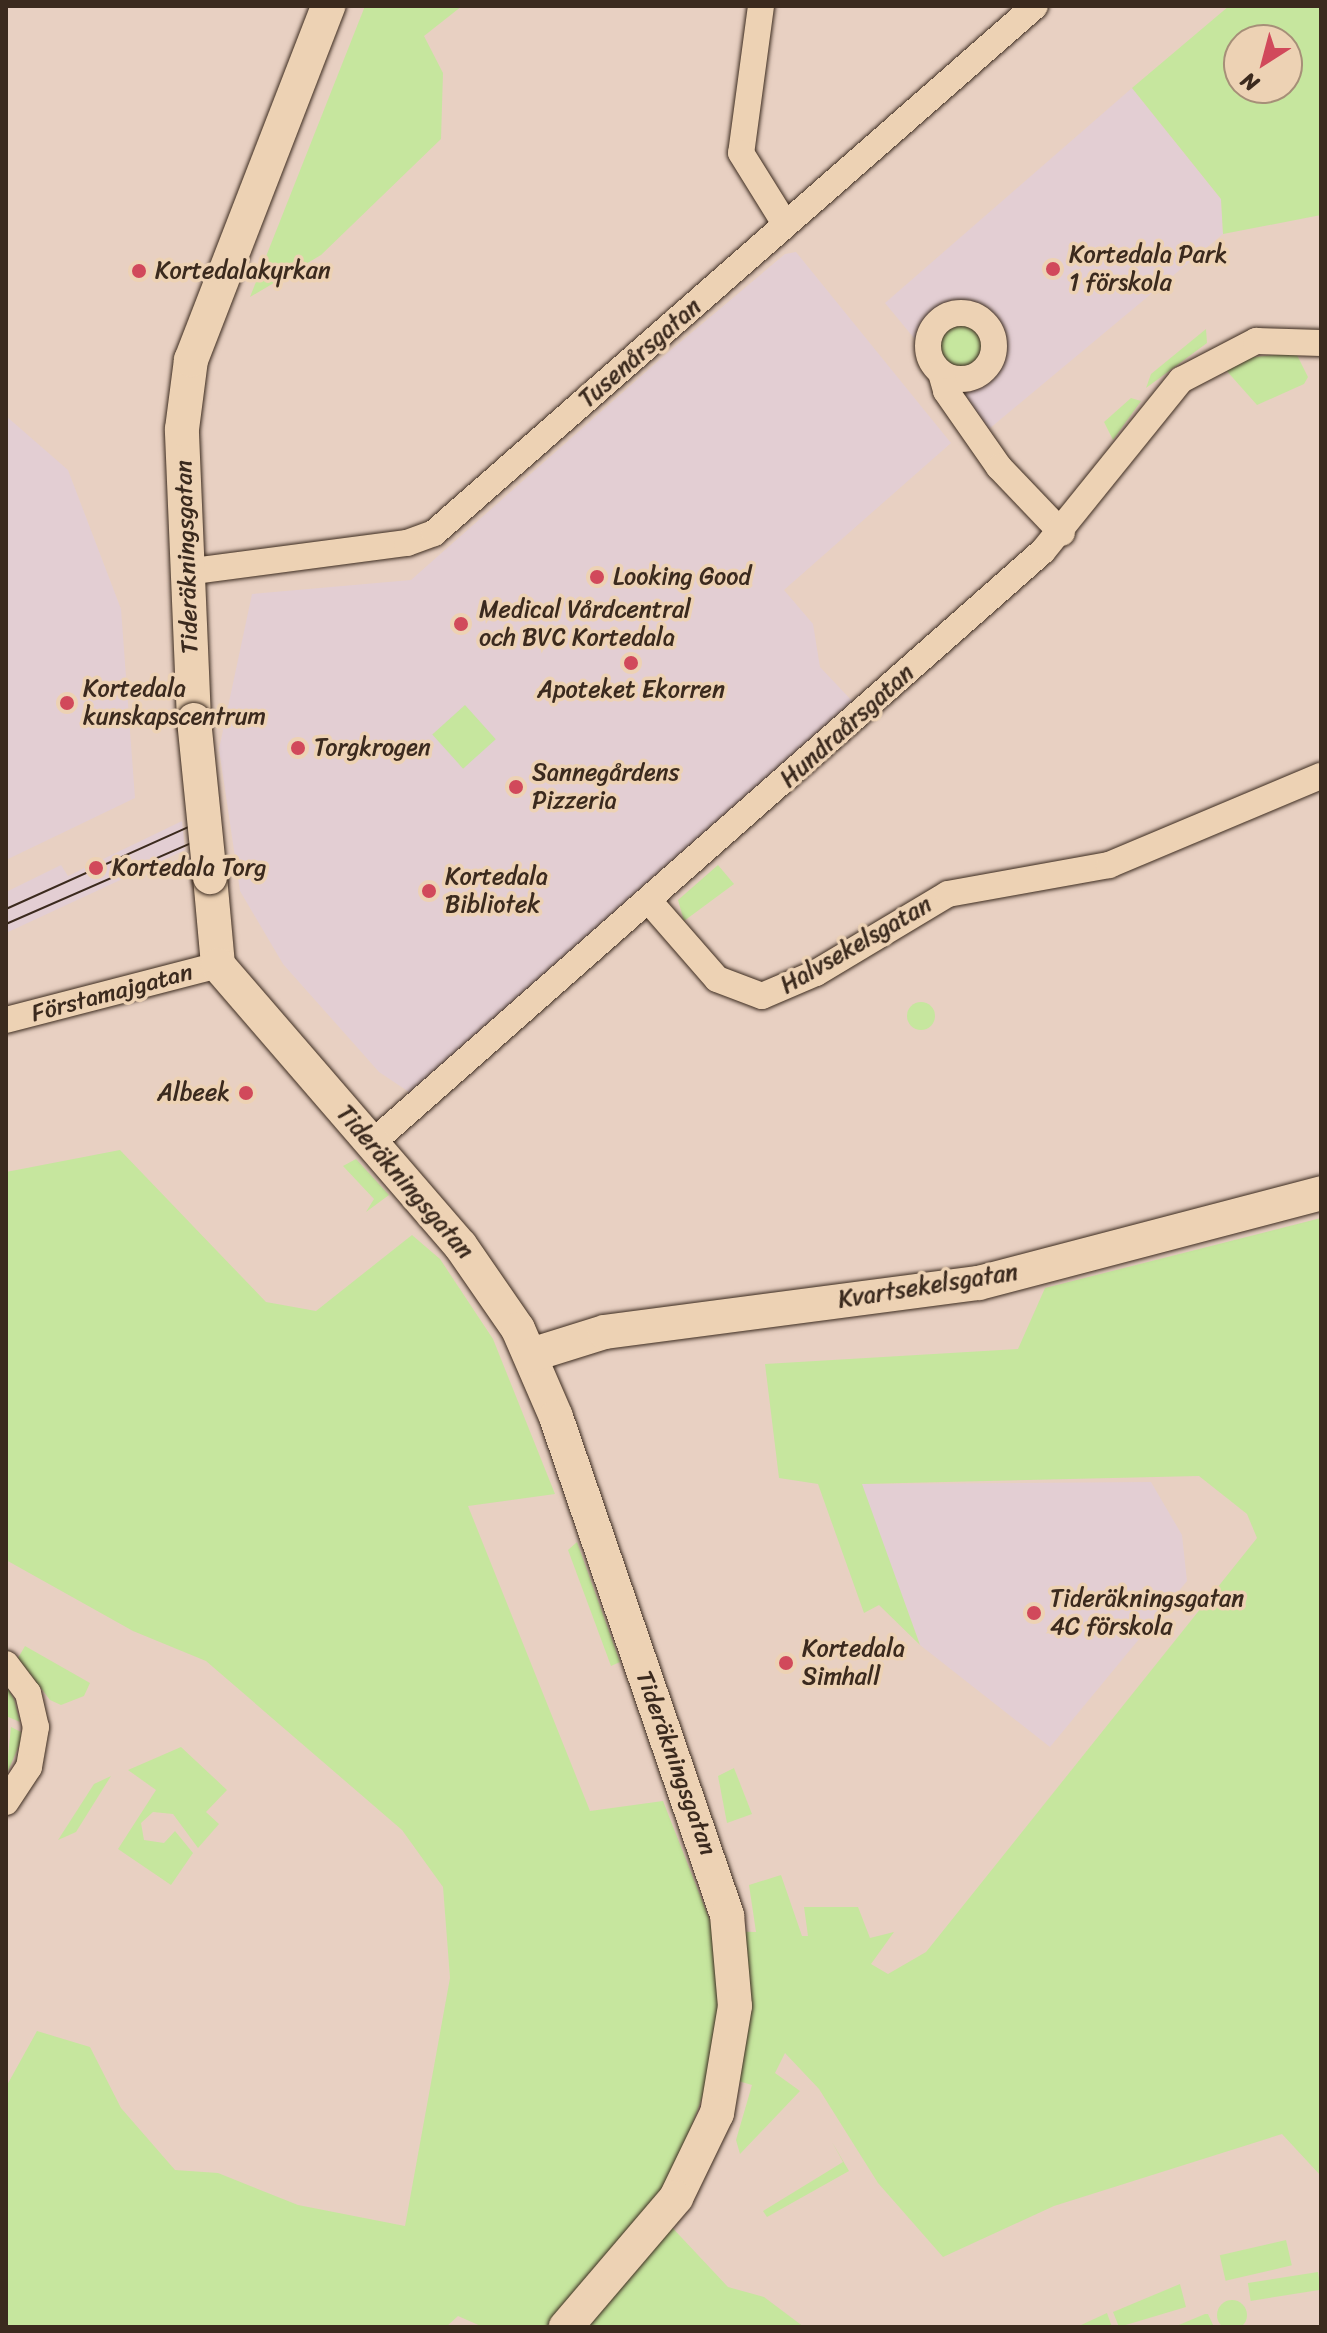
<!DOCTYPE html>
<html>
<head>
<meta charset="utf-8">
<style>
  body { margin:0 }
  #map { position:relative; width:1327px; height:2333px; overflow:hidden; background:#e8d0c2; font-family:Sriracha,sans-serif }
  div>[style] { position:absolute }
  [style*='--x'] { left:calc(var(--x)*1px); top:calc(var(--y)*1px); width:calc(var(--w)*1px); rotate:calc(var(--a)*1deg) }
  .built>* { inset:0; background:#e3ced3 }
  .green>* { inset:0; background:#c6e69e; transform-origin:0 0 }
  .round { border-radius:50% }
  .roads { filter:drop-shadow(0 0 2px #3b2a1e) drop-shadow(0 0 2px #3b2a1e) }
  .minor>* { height:26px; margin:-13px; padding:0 13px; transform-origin:13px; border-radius:13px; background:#edd2b4 }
  .minor>.ring { margin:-13px; padding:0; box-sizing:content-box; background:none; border:26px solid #edd2b4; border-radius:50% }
  .tertiary>* { height:34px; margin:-17px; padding:0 17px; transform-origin:17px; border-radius:17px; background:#edd2b4 }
  .tram>* { height:2px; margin:-1px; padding:0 1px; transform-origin:1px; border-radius:1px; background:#3b2a1e }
  .bridges { filter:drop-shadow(0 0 2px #3b2a1e) drop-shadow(0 0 2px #3b2a1e) }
  .tertiary-bridge>* { height:34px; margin:-17px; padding:0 17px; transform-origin:17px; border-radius:17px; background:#edd2b4 }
  .dots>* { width:22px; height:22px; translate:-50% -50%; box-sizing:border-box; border:4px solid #edd2b4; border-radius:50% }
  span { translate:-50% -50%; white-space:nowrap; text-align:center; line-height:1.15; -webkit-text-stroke:7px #edd2b4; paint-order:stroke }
  .poi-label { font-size:24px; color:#3b2a1e }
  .left { translate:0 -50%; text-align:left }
  .right { translate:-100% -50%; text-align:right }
  .street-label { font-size:24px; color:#3b2a1e }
  .frame { position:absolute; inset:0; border:8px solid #3b2a1e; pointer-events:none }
  .north { position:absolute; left:1223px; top:24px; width:80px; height:80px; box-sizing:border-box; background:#edd2b4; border:2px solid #a68f78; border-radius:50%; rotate:216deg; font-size:22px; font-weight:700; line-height:32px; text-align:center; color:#3b2a1e }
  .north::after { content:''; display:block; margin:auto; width:28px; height:36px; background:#d1495b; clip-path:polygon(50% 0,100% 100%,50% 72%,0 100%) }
</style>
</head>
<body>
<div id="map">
  <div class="built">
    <i style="clip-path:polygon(1132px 88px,1221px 199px,1223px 234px,989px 429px,885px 303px)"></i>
    <i style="clip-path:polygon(796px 252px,951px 443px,784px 590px,813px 624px,820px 667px,854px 703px,415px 1096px,379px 1072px,283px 964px,240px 891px,219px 749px,252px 594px,411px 580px,665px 355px,785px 254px)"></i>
    <i style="clip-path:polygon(6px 416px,68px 470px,121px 609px,135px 798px,6px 860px)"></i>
    <i style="clip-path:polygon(182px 821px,185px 850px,6px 933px,6px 892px,61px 865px,68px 876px)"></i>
    <i style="clip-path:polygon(1151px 1482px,1182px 1535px,1187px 1581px,1050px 1747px,920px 1645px,861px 1484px)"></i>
  </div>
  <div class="green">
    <i style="clip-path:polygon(365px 6px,462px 6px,424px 36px,443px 73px,441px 139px,321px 255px,250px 297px)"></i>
    <i style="clip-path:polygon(evenodd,1229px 6px,1321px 6px,1321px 215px,1223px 234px,1221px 199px,1132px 88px,1229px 6px,1239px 40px,1287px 40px,1287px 88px,1239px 88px,1239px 40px)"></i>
    <i class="round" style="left:937px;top:325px;width:46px;height:46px"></i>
    <i style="clip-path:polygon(1206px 329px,1207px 343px,1146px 388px,1151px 374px)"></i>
    <i style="clip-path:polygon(1296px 353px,1308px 377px,1304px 384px,1257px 405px,1225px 369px,1253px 357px)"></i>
    <i style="clip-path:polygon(1131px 398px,1141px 401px,1113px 440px,1104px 422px)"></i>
    <i style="left:465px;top:705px;width:46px;height:44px;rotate:48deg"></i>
    <i style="clip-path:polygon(718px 865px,734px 884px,684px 921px,678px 900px)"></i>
    <i class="round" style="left:907px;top:1002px;width:28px;height:28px"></i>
    <i style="clip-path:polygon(120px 1150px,266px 1302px,316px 1311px,412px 1235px,440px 1259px,493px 1339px,555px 1494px,468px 1506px,590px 1811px,663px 1801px,714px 1931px,756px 1932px,749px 1885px,781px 1875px,802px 1936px,808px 1936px,804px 1907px,858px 1907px,870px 1938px,894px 1932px,871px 1964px,888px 1974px,926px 1952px,1257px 1538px,1247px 1514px,1199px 1476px,862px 1484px,920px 1645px,879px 1605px,864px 1613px,818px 1484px,779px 1478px,765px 1364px,1018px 1349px,1045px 1288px,1321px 1218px,1321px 2176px,1282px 2134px,1054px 2206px,943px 2257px,878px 2183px,819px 2089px,785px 2053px,775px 2073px,800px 2091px,740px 2154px,736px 2140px,752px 2085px,711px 2073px,679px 2161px,651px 2205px,728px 2287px,764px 2297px,804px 2327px,570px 2327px,561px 2313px,547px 2327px,483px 2327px,458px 2316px,446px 2327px,6px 2327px,6px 2087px,37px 2031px,90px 2047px,121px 2108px,175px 2170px,218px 2173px,298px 2205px,405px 2226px,450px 1978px,443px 1887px,402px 1830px,206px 1661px,133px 1631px,6px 1560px,6px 1172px)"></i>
    <i style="clip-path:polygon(356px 1159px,389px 1195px,366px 1212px,374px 1199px,343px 1166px)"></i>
    <i style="clip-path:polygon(577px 1542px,620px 1662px,611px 1666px,568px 1550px)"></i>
    <i style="clip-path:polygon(25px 1646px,90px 1683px,84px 1696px,61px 1705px,50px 1700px,18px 1658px)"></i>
    <i style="clip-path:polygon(6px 1685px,14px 1699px,20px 1722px,6px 1716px)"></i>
    <i style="clip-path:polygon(11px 1727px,21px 1732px,20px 1743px,6px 1776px)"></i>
    <i style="clip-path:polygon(181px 1747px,227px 1790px,206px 1812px,219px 1824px,198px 1848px,173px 1814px,153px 1812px,141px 1823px,144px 1840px,164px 1843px,175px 1831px,193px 1853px,171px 1885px,118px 1849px,156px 1790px,128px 1770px)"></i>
    <i style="clip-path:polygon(734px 1768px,752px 1814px,727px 1823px,718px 1776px)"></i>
    <i style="clip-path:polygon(111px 1776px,76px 1832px,58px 1840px,94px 1784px)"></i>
    <i style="clip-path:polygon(832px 2142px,849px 2171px,767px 2217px,763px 2211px,843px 2162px)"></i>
    <i style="left:1286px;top:2240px;width:26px;height:68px;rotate:77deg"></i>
    <i style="left:1318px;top:2272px;width:18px;height:71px;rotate:81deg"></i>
    <i style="clip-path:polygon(1180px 2284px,1186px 2307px,1119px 2327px,1113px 2312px)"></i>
    <i class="round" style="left:1217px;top:2300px;width:30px;height:30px"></i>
    <i style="clip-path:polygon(1107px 2313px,1112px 2327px,1079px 2327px,1081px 2325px)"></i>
    <i style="clip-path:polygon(1208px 2314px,1214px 2327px,1174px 2327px,1205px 2314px)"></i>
  </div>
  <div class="roads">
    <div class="minor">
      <i style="--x:761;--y:6;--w:148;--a:97.7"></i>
      <i style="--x:741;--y:153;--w:81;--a:58.1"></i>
      <i class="ring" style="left:928px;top:313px;width:40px;height:40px"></i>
      <i style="--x:941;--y:373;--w:19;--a:74"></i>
      <i style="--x:946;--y:391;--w:93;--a:55.1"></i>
      <i style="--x:999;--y:467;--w:91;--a:46.3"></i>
      <i style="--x:186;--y:572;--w:223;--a:-7.5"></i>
      <i style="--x:407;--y:543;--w:29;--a:-20"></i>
      <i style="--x:434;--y:533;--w:799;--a:-41.25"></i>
      <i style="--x:649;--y:901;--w:103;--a:48.9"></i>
      <i style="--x:717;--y:979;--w:48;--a:20.7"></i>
      <i style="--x:762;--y:996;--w:59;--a:-23.1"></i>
      <i style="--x:816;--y:973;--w:154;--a:-30.9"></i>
      <i style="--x:948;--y:894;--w:164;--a:-10.2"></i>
      <i style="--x:1109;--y:865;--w:230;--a:-22.8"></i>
      <i style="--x:6;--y:1020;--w:219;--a:-14.5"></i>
      <i style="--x:371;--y:1144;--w:896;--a:-41.43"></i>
      <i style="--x:1043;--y:551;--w:220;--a:-51.1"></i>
      <i style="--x:1181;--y:380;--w:85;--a:-27.5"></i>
      <i style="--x:1256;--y:341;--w:65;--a:1.8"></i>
      <i style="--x:6;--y:1664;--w:36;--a:53"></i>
      <i style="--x:28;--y:1693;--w:35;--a:77"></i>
      <i style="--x:36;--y:1727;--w:41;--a:99.9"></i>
      <i style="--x:29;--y:1767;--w:42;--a:123.3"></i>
    </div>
    <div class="tertiary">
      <i style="--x:194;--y:720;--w:291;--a:-92.4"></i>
      <i style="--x:182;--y:429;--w:70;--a:-82.6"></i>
      <i style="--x:191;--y:360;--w:380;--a:-68.8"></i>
      <i style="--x:210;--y:877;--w:88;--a:84.8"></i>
      <i style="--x:218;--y:965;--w:370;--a:49.2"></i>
      <i style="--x:460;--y:1245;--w:102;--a:55.4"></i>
      <i style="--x:518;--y:1329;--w:96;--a:66.6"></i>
      <i style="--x:556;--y:1417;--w:527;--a:71.05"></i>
      <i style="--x:727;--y:1915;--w:91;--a:85"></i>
      <i style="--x:735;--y:2006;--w:109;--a:99.5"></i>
      <i style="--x:717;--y:2113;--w:94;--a:115.8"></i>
      <i style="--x:676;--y:2198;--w:170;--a:130.5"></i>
      <i style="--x:531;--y:1355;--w:77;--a:-17.3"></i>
      <i style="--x:605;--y:1332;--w:377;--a:-7.5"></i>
      <i style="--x:979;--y:1283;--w:354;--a:-14.7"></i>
    </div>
  </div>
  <div class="tram">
    <i style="--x:6;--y:909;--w:207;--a:-24.2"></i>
    <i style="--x:6;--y:924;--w:210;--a:-23.6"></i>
  </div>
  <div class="bridges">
    <div class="tertiary-bridge">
      <i style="--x:194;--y:720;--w:158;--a:84.2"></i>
    </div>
  </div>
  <div class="dots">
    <i style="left:1053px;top:269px;background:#d1495b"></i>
    <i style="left:139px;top:271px;background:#d1495b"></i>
    <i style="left:597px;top:577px;background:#d1495b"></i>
    <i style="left:461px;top:624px;background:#d1495b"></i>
    <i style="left:631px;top:663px;background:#d1495b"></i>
    <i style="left:67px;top:703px;background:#d1495b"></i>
    <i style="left:298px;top:748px;background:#d1495b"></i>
    <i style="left:516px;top:787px;background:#d1495b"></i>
    <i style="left:96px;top:868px;background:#d1495b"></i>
    <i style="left:429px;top:891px;background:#d1495b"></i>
    <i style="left:246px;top:1093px;background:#d1495b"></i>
    <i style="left:1034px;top:1613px;background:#d1495b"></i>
    <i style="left:786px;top:1663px;background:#d1495b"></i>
  </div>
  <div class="poi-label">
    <span class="left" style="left:1069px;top:269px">Kortedala Park<br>1 förskola</span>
    <span class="left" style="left:155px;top:271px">Kortedalakyrkan</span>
    <span class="left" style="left:613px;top:577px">Looking Good</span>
    <span class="left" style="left:479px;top:624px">Medical Vårdcentral<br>och BVC Kortedala</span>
    <span class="left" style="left:83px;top:703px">Kortedala<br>kunskapscentrum</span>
    <span style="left:631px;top:690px">Apoteket Ekorren</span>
    <span class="left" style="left:314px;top:748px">Torgkrogen</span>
    <span class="left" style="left:532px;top:787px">Sannegårdens<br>Pizzeria</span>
    <span class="left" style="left:112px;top:868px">Kortedala Torg</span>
    <span class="left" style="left:445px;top:891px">Kortedala<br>Bibliotek</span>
    <span class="right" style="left:230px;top:1093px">Albeek</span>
    <span class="left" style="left:1050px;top:1613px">Tideräkningsgatan<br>4C förskola</span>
    <span class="left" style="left:802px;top:1663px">Kortedala<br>Simhall</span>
  </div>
  <div class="street-label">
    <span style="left:640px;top:353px;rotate:-41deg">Tusenårsgatan</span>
    <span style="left:187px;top:557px;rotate:-92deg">Tideräkningsgatan</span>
    <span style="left:847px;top:726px;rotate:-42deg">Hundraårsgatan</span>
    <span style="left:856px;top:945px;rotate:-30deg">Halvsekelsgatan</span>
    <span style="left:112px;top:993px;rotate:-15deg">Förstamajgatan</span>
    <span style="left:405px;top:1182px;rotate:49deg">Tideräkningsgatan</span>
    <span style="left:928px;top:1286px;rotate:-9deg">Kvartsekelsgatan</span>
    <span style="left:676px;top:1763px;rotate:70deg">Tideräkningsgatan</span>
  </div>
  <div class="frame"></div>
  <div class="north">N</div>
</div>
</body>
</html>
